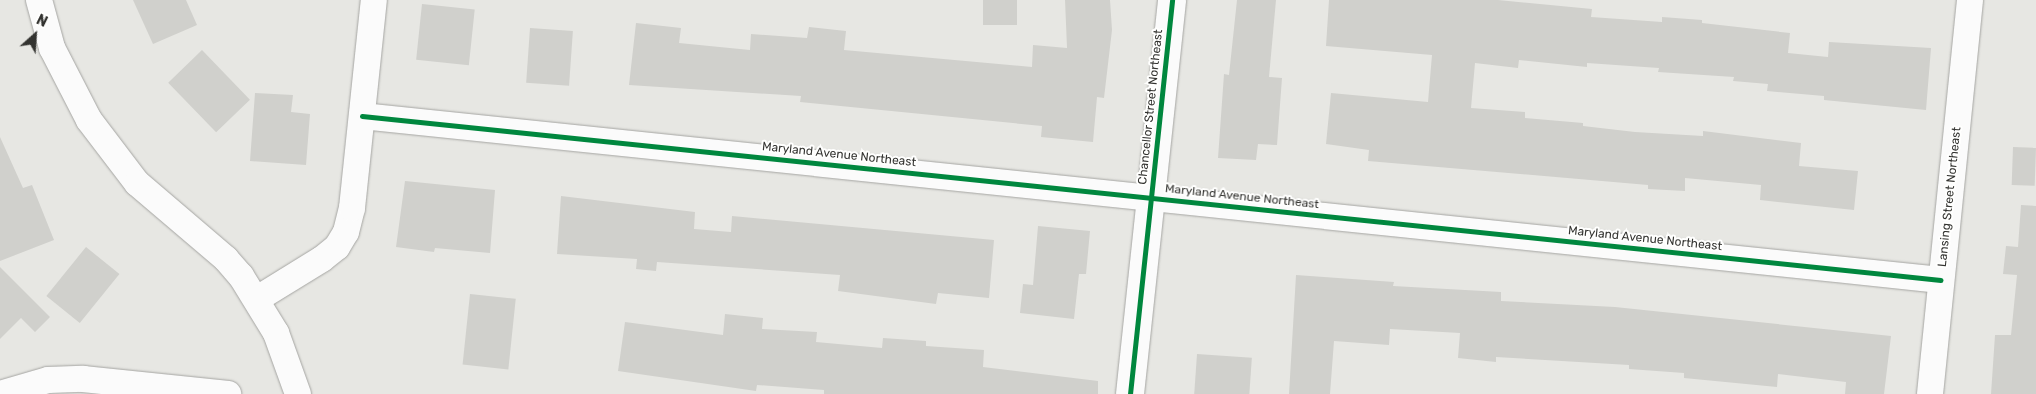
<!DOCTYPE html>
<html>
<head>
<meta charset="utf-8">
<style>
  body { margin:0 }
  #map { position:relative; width:2036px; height:394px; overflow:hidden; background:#e7e7e3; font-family:Rubik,sans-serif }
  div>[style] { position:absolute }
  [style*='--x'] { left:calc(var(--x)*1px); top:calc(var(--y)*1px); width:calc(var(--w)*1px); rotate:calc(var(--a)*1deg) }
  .building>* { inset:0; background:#d0d0cc; transform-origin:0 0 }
  .roads { filter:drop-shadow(0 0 1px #a5a5a2) drop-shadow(0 0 1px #a5a5a2) }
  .street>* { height:26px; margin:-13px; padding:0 13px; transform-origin:13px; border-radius:13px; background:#fbfbfb }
  .secondary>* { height:28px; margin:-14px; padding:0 14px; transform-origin:14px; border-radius:14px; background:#fbfbfb }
  .cycleway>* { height:5px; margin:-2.5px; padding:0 2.5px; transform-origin:2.5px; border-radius:2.5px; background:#00873e }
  span { translate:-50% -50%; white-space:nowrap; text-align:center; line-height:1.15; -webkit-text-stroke:4px #fffffe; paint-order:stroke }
  .street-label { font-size:12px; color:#333330 }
  .north { position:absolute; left:10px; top:10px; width:50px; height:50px; -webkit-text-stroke:4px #fffffe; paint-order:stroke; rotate:26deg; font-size:14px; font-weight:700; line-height:20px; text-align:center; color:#333330 }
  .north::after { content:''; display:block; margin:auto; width:18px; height:22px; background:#333330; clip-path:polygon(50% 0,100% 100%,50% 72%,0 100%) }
</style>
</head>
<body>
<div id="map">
  <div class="building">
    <i style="clip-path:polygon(133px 0,186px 0,197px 25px,153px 44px)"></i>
    <i style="left:983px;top:0;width:34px;height:25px"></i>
    <i style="clip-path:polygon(1065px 0,1110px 0,1112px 30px,1104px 98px,1097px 97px,1093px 142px,1041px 137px,1042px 126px,800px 102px,801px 96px,629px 85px,636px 23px,681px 28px,679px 43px,750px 50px,751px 34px,807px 38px,809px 27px,846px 31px,844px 50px,1032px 67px,1033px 45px,1067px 48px)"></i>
    <i style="clip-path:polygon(1237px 0,1276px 0,1269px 77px,1282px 78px,1277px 145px,1258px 144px,1256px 160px,1218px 158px,1224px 74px,1229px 75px)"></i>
    <i style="clip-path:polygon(1329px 0,1498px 0,1592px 9px,1591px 17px,1662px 22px,1662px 17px,1702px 20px,1702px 23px,1790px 33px,1788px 53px,1828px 57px,1829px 42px,1931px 48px,1926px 110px,1824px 100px,1824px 96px,1767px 91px,1768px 84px,1733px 81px,1734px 77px,1658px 72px,1659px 68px,1587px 63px,1587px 67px,1519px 60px,1518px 68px,1475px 63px,1471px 108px,1525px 112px,1525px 118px,1583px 123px,1583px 126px,1635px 132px,1703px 136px,1703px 131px,1801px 143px,1799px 166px,1858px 171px,1854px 210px,1760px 200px,1761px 185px,1685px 178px,1685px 191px,1648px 189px,1648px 185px,1368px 161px,1369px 150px,1326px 144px,1331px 93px,1428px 102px,1432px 55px,1326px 46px)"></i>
    <i style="left:422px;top:4px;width:53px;height:56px;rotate:6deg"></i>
    <i style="left:530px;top:28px;width:43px;height:55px;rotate:4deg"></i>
    <i style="left:202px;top:50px;width:69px;height:47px;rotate:46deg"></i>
    <i style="clip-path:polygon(255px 93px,293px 95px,291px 112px,310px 114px,306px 165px,250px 161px)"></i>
    <i style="clip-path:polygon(0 137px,23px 188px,32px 185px,54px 240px,0 261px)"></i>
    <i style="left:2013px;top:147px;width:23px;height:38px;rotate:2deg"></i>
    <i style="clip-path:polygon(405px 181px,495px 190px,490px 253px,435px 248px,434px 252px,396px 247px)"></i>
    <i style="clip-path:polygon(561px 196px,695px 212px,694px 229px,731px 232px,732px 216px,994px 240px,989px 298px,938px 293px,936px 304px,838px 291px,840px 275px,657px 262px,656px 271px,636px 269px,637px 259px,557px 254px)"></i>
    <i style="clip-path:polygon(2021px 205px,2036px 206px,2036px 394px,1991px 394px,1995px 335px,2011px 335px,2017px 275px,2003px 274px,2006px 246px,2018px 247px)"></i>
    <i style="clip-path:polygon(1038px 226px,1090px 231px,1086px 274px,1079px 274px,1074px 319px,1020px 313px,1023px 284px,1033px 285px)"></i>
    <i style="left:86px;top:247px;width:43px;height:63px;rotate:39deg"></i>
    <i style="clip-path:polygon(0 267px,50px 317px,35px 332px,21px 318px,0 339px)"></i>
    <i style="clip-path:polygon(1296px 275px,1394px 282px,1393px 286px,1501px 292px,1501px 301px,1615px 307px,1891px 336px,1884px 394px,1845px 394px,1846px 382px,1778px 374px,1777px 387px,1684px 378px,1684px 373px,1629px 369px,1629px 365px,1496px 357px,1496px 362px,1458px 358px,1460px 333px,1390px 329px,1389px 345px,1334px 341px,1330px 394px,1289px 394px)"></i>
    <i style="left:470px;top:294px;width:46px;height:71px;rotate:6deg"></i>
    <i style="clip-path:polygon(725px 314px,763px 318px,762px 329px,817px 332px,816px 342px,882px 348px,883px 338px,926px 341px,926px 346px,984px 350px,983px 367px,1098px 381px,1098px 394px,824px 394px,824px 390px,757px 385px,756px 391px,618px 371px,625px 322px,723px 335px)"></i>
    <i style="left:1197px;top:354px;width:55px;height:40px;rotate:4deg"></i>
  </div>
  <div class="roads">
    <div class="street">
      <i style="--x:39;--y:0;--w:50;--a:74.8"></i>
      <i style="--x:52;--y:48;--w:81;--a:62.8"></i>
      <i style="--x:89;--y:120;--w:79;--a:52.7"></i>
      <i style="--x:137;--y:183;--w:117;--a:40.5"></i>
      <i style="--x:226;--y:259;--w:23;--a:49"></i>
      <i style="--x:241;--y:276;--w:67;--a:58.4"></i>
      <i style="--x:276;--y:333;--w:65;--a:70.2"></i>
      <i style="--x:362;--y:116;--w:1587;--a:5.93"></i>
      <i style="--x:257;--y:299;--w:76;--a:-31.6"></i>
      <i style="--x:322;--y:259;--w:19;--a:-39"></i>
      <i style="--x:337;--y:247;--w:17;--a:-59"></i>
      <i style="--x:346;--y:232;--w:25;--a:-76"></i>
      <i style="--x:352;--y:208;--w:209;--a:-84"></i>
      <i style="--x:0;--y:394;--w:50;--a:-16.3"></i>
      <i style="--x:48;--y:380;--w:35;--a:-2"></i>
      <i style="--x:83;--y:379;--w:146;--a:5.9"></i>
      <i style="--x:1930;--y:394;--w:396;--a:-84.2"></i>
    </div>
    <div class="secondary">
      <i style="--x:1130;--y:394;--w:396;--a:-83.9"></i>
    </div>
  </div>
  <div class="cycleway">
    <i style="--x:362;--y:116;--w:1587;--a:5.93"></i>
    <i style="--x:1130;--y:394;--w:396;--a:-83.9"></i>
  </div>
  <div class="street-label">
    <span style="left:1151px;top:107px;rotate:-84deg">Chancellor Street Northeast</span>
    <span style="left:839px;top:155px;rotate:6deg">Maryland Avenue Northeast</span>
    <span style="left:1242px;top:197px;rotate:6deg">Maryland Avenue Northeast</span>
    <span style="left:1950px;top:197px;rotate:-84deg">Lansing Street Northeast</span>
    <span style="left:1645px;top:239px;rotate:6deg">Maryland Avenue Northeast</span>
  </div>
  <div class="north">N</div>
</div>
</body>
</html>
